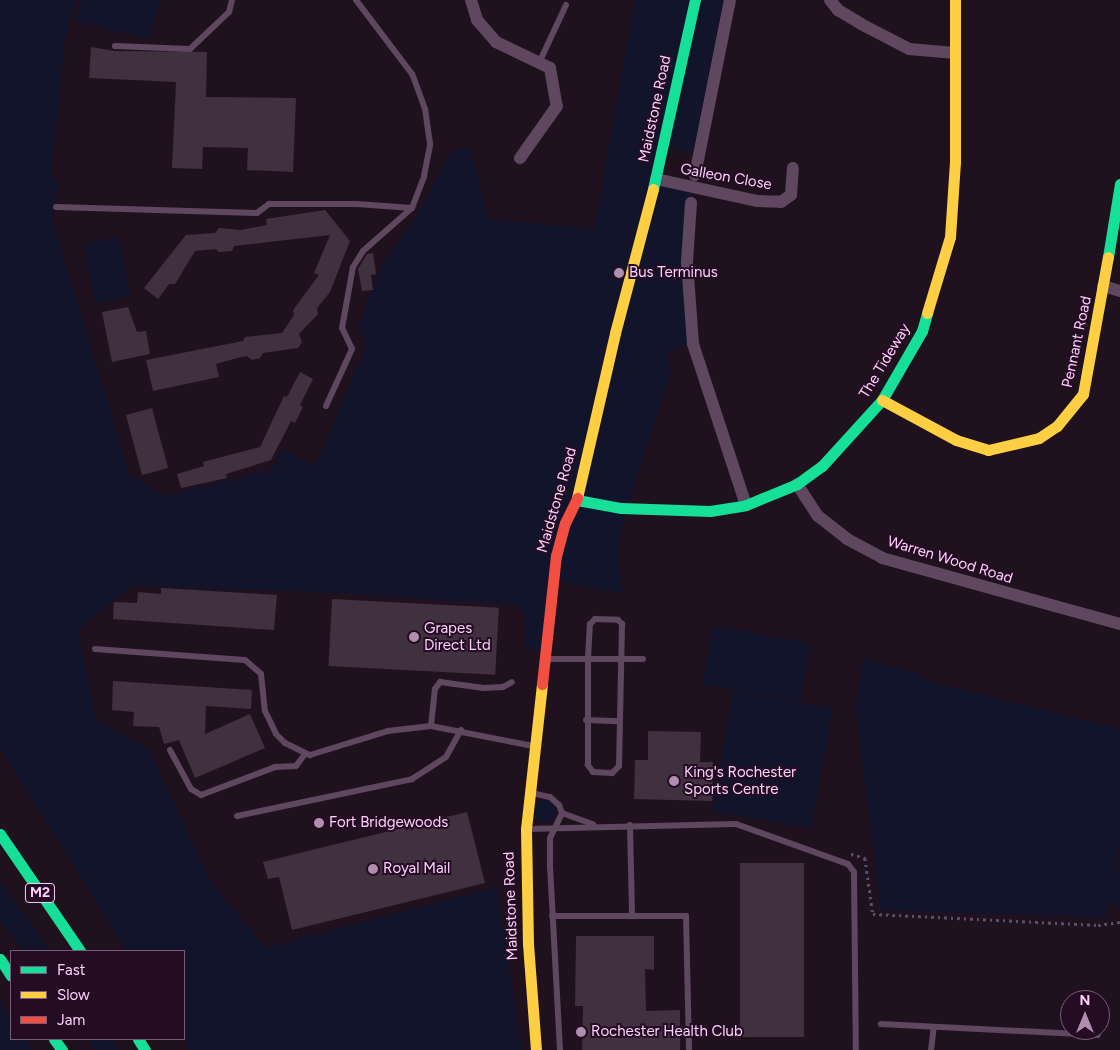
<!DOCTYPE html>
<html>
<head>
<meta charset="utf-8">
<style>
  body { margin:0 }
  #map { position:relative; width:1120px; height:1050px; overflow:hidden; background:#1f121e; font-family:Figtree,sans-serif }
  div>[style] { position:absolute }
  [style*='--x'] { left:calc(var(--x)*1px); top:calc(var(--y)*1px); width:calc(var(--w)*1px); rotate:calc(var(--a)*1deg) }
  .green>* { inset:0; background:#12142c; transform-origin:0 0 }
  .round { border-radius:50% }
  .building>* { inset:0; background:#413040; transform-origin:0 0 }
  .path>* { height:2.5px; margin-top:-1.25px; transform-origin:0; background:repeating-linear-gradient(90deg,#5b4f6d 0 2.5px,transparent 0 6.5px) }
  .lane>* { height:6px; margin:-3px; padding:0 3px; transform-origin:3px; border-radius:3px; background:#5e475f }
  .street>* { height:12px; margin:-6px; padding:0 6px; transform-origin:6px; border-radius:6px; background:#5e475f }
  .fast>* { height:11px; margin:-5.5px; padding:0 5.5px; transform-origin:5.5px; border-radius:5.5px; background:#16e098 }
  .slow>* { height:11px; margin:-5.5px; padding:0 5.5px; transform-origin:5.5px; border-radius:5.5px; background:#ffcf43 }
  .jam>* { height:11px; margin:-5.5px; padding:0 5.5px; transform-origin:5.5px; border-radius:5.5px; background:#f24e42 }
  .dots>* { width:14px; height:14px; translate:-50% -50%; box-sizing:border-box; border:2px solid #240d22; border-radius:50% }
  span { translate:-50% -50%; white-space:nowrap; text-align:center; line-height:1.15; -webkit-text-stroke:4px #240d22; paint-order:stroke }
  .shield-label span { padding:1px 4px; background:#240d22; border:1px solid; border-radius:4px; -webkit-text-stroke-width:0 }
  .shield-label { font-size:14px; color:#ffd0ff; font-weight:700 }
  .street-label { font-size:15px; color:#ffd0ff }
  .poi-label { font-size:15px; color:#ffd0ff }
  .left { translate:0 -50%; text-align:left }
  .legend { position:absolute; left:10px; top:950px; width:175px; height:90px; box-sizing:border-box; background:#240d22; border:1px solid #7c5b7a; margin:0; padding:6px 9px; list-style:none; font-size:15px; color:#ffd0ff }
  .legend li { display:flex; align-items:center; gap:10px; height:25px }
  .legend b { width:25px; border:1px solid #7c5b7a }
  .north { position:absolute; left:1060px; top:990px; width:50px; height:50px; box-sizing:border-box; background:#240d22; border:1px solid #7c5b7a; border-radius:50%; rotate:0deg; font-size:14px; font-weight:700; line-height:20px; text-align:center; color:#ffd0ff }
  .north::after { content:''; display:block; margin:auto; width:18px; height:22px; background:#b18eb0; clip-path:polygon(50% 0,100% 100%,50% 72%,0 100%) }
</style>
</head>
<body>
<div id="map">
  <div class="green">
    <i style="clip-path:polygon(0 0,76px 0,65px 40px,51px 175px,58px 182px,53px 222px,130px 476px,168px 496px,271px 470px,283px 448px,315px 467px,367px 344px,358px 327px,381px 266px,417px 216px,450px 153px,470px 147px,488px 218px,594px 230px,635px 0,730px 0,700px 155px,664px 144px,656px 179px,690px 188px,693px 344px,666px 351px,671px 370px,621px 529px,617px 557px,623px 593px,553px 580px,544px 650px,525px 648px,525px 615px,515px 604px,317px 592px,133px 585px,78px 630px,96px 720px,148px 748px,211px 882px,265px 948px,497px 887px,522px 1050px,190px 1050px,183px 1039px,184px 951px,127px 951px,0 748px)"></i>
    <i style="clip-path:polygon(81px 0,160px 0,149px 39px,75px 21px)"></i>
    <i style="left:118px;top:237px;width:60px;height:36px;rotate:78deg"></i>
    <i style="left:713px;top:626px;width:99px;height:59px;rotate:10deg"></i>
    <i style="clip-path:polygon(864px 658px,920px 674px,922px 680px,1120px 729px,1120px 836px,1110px 891px,1120px 853px,1120px 905px,1108px 903px,1105px 918px,881px 910px,855px 706px)"></i>
    <i style="left:733px;top:691px;width:101px;height:122px;rotate:10deg"></i>
    <i class="round" style="left:534px;top:800px;width:22px;height:22px"></i>
    <i style="clip-path:polygon(0 881px,50px 951px,23px 951px,0 920px)"></i>
    <i style="clip-path:polygon(0 1001px,11px 1019px,11px 1039px,24px 1039px,32px 1050px,0 1050px)"></i>
    <i style="clip-path:polygon(87px 1039px,112px 1039px,120px 1050px,95px 1050px)"></i>
  </div>
  <div class="building">
    <i style="clip-path:polygon(91px 47px,115px 51px,207px 52px,206px 97px,296px 98px,293px 172px,247px 170px,248px 148px,203px 147px,202px 169px,172px 168px,176px 82px,89px 78px)"></i>
    <i style="clip-path:polygon(325px 210px,350px 241px,330px 292px,317px 308px,318px 314px,299px 334px,302px 342px,298px 348px,263px 353px,260px 358px,252px 360px,247px 356px,237px 358px,216px 364px,219px 377px,153px 391px,146px 360px,243px 341px,245px 337px,282px 333px,294px 315px,293px 310px,319px 275px,314px 273px,330px 235px,234px 246px,232px 251px,219px 252px,216px 249px,195px 251px,175px 284px,169px 284px,158px 299px,144px 288px,186px 235px,215px 233px,219px 228px,241px 230px,267px 225px,266px 219px)"></i>
    <i style="clip-path:polygon(373px 253px,376px 274px,371px 275px,373px 290px,362px 291px,358px 269px,367px 254px)"></i>
    <i style="clip-path:polygon(128px 307px,137px 332px,146px 331px,150px 354px,112px 362px,102px 312px)"></i>
    <i style="clip-path:polygon(300px 372px,313px 379px,300px 405px,303px 407px,295px 423px,291px 421px,271px 460px,226px 474px,227px 478px,181px 488px,177px 474px,204px 466px,203px 462px,260px 447px,284px 396px,287px 397px)"></i>
    <i style="left:152px;top:408px;width:62px;height:27px;rotate:75deg"></i>
    <i style="clip-path:polygon(161px 588px,277px 595px,274px 630px,113px 619px,114px 602px,137px 603px,138px 592px,161px 594px)"></i>
    <i style="left:332px;top:599px;width:167px;height:67px;rotate:3deg"></i>
    <i style="clip-path:polygon(113px 681px,252px 690px,251px 709px,206px 706px,205px 734px,250px 714px,265px 748px,195px 778px,179px 740px,164px 744px,159px 727px,133px 726px,134px 712px,112px 710px)"></i>
    <i style="clip-path:polygon(648px 731px,701px 732px,700px 762px,713px 762px,712px 801px,634px 799px,635px 760px,648px 760px)"></i>
    <i style="clip-path:polygon(467px 812px,485px 883px,292px 930px,279px 877px,268px 879px,263px 862px)"></i>
    <i style="left:804px;top:863px;width:174px;height:64px;rotate:90deg"></i>
    <i style="clip-path:polygon(576px 936px,654px 936px,654px 970px,645px 969px,646px 1011px,680px 1010px,680px 1050px,582px 1050px,583px 1006px,575px 1006px)"></i>
  </div>
  <div class="path">
    <i style="--x:851;--y:854;--w:15;--a:16"></i>
    <i style="--x:865;--y:858;--w:57;--a:81.9"></i>
    <i style="--x:873;--y:914;--w:225;--a:2.8"></i>
    <i style="--x:1098;--y:925;--w:22;--a:-8"></i>
  </div>
  <div class="lane">
    <i style="--x:115;--y:46;--w:75;--a:2.3"></i>
    <i style="--x:190;--y:49;--w:54;--a:-43.5"></i>
    <i style="--x:229;--y:12;--w:12;--a:-76"></i>
    <i style="--x:539;--y:63;--w:64;--a:-65"></i>
    <i style="--x:56;--y:207;--w:201;--a:1.7"></i>
    <i style="--x:257;--y:213;--w:15;--a:-37"></i>
    <i style="--x:269;--y:204;--w:88;--a:0"></i>
    <i style="--x:357;--y:204;--w:55;--a:4.2"></i>
    <i style="--x:326;--y:406;--w:63;--a:-65.5"></i>
    <i style="--x:352;--y:349;--w:23;--a:-115"></i>
    <i style="--x:342;--y:328;--w:62;--a:-79.8"></i>
    <i style="--x:353;--y:267;--w:19;--a:-58"></i>
    <i style="--x:363;--y:251;--w:65;--a:-41.3"></i>
    <i style="--x:412;--y:208;--w:34;--a:-69"></i>
    <i style="--x:424;--y:176;--w:33;--a:-79"></i>
    <i style="--x:430;--y:144;--w:35;--a:-98"></i>
    <i style="--x:425;--y:109;--w:37;--a:-110"></i>
    <i style="--x:412;--y:74;--w:93;--a:-127.1"></i>
    <i style="--x:595;--y:619;--w:23;--a:2"></i>
    <i style="--x:618;--y:620;--w:6;--a:45"></i>
    <i style="--x:622;--y:624;--w:142;--a:91.2"></i>
    <i style="--x:619;--y:766;--w:10;--a:135"></i>
    <i style="--x:612;--y:773;--w:19;--a:-177"></i>
    <i style="--x:593;--y:772;--w:9;--a:-126"></i>
    <i style="--x:588;--y:765;--w:106;--a:-90"></i>
    <i style="--x:588;--y:659;--w:35;--a:-87"></i>
    <i style="--x:590;--y:624;--w:7;--a:-45"></i>
    <i style="--x:95;--y:649;--w:150;--a:4.2"></i>
    <i style="--x:245;--y:660;--w:21;--a:41"></i>
    <i style="--x:261;--y:674;--w:37;--a:84"></i>
    <i style="--x:265;--y:711;--w:25;--a:64"></i>
    <i style="--x:276;--y:734;--w:13;--a:45"></i>
    <i style="--x:285;--y:743;--w:28;--a:26"></i>
    <i style="--x:310;--y:755;--w:82;--a:-17.1"></i>
    <i style="--x:388;--y:731;--w:43;--a:-6.6"></i>
    <i style="--x:431;--y:726;--w:104;--a:11.1"></i>
    <i style="--x:547;--y:659;--w:96;--a:0"></i>
    <i style="--x:586;--y:720;--w:33;--a:2"></i>
    <i style="--x:431;--y:726;--w:37;--a:-84"></i>
    <i style="--x:435;--y:689;--w:9;--a:-54"></i>
    <i style="--x:440;--y:682;--w:44;--a:7.8"></i>
    <i style="--x:484;--y:688;--w:19;--a:-3"></i>
    <i style="--x:503;--y:687;--w:10;--a:-29"></i>
    <i style="--x:170;--y:750;--w:44;--a:61.7"></i>
    <i style="--x:191;--y:789;--w:12;--a:31"></i>
    <i style="--x:201;--y:795;--w:79;--a:-20.7"></i>
    <i style="--x:275;--y:767;--w:21;--a:-3"></i>
    <i style="--x:296;--y:766;--w:15;--a:-53"></i>
    <i style="--x:532;--y:793;--w:18;--a:13"></i>
    <i style="--x:550;--y:797;--w:12;--a:42"></i>
    <i style="--x:559;--y:805;--w:9;--a:69"></i>
    <i style="--x:562;--y:813;--w:33;--a:20"></i>
    <i style="--x:237;--y:816;--w:179;--a:-11.9"></i>
    <i style="--x:412;--y:779;--w:40;--a:-32.9"></i>
    <i style="--x:446;--y:757;--w:31;--a:-61"></i>
    <i style="--x:630;--y:825;--w:91;--a:88.7"></i>
    <i style="--x:527;--y:829;--w:209;--a:-1.4"></i>
    <i style="--x:736;--y:824;--w:119;--a:19.7"></i>
    <i style="--x:848;--y:864;--w:10;--a:53"></i>
    <i style="--x:854;--y:872;--w:178;--a:89.4"></i>
    <i style="--x:552;--y:916;--w:134;--a:0"></i>
    <i style="--x:686;--y:916;--w:134;--a:88.7"></i>
    <i style="--x:881;--y:1024;--w:217;--a:2.9"></i>
    <i style="--x:560;--y:1050;--w:182;--a:-93.1"></i>
    <i style="--x:550;--y:868;--w:30;--a:-90"></i>
    <i style="--x:550;--y:838;--w:28;--a:-64"></i>
    <i style="--x:931;--y:1050;--w:23;--a:-83"></i>
  </div>
  <div class="street">
    <i style="--x:471;--y:0;--w:21;--a:73"></i>
    <i style="--x:477;--y:20;--w:29;--a:49"></i>
    <i style="--x:496;--y:42;--w:60;--a:25.7"></i>
    <i style="--x:550;--y:68;--w:39;--a:80"></i>
    <i style="--x:557;--y:106;--w:64;--a:125.4"></i>
    <i style="--x:830;--y:0;--w:13;--a:51"></i>
    <i style="--x:838;--y:10;--w:27;--a:31"></i>
    <i style="--x:861;--y:24;--w:54;--a:27.5"></i>
    <i style="--x:909;--y:49;--w:46;--a:5"></i>
    <i style="--x:695;--y:175;--w:178;--a:-78.7"></i>
    <i style="--x:656;--y:179;--w:103;--a:12.3"></i>
    <i style="--x:757;--y:201;--w:24;--a:2"></i>
    <i style="--x:781;--y:202;--w:12;--a:-35"></i>
    <i style="--x:791;--y:195;--w:27;--a:-86"></i>
    <i style="--x:691;--y:203;--w:59;--a:93.9"></i>
    <i style="--x:687;--y:262;--w:82;--a:85.8"></i>
    <i style="--x:693;--y:344;--w:169;--a:71.8"></i>
    <i style="--x:1103;--y:286;--w:18;--a:16"></i>
    <i style="--x:797;--y:484;--w:38;--a:57"></i>
    <i style="--x:818;--y:516;--w:37;--a:38"></i>
    <i style="--x:847;--y:539;--w:40;--a:28"></i>
    <i style="--x:882;--y:558;--w:247;--a:15.5"></i>
  </div>
  <div class="fast">
    <i style="--x:653;--y:189;--w:194;--a:-77.5"></i>
    <i style="--x:1108;--y:257;--w:74;--a:-80.7"></i>
    <i style="--x:577;--y:500;--w:45;--a:10.3"></i>
    <i style="--x:621;--y:508;--w:89;--a:1.9"></i>
    <i style="--x:710;--y:511;--w:36;--a:-9"></i>
    <i style="--x:746;--y:505;--w:55;--a:-22.4"></i>
    <i style="--x:797;--y:484;--w:31;--a:-36"></i>
    <i style="--x:822;--y:466;--w:89;--a:-47.7"></i>
    <i style="--x:882;--y:400;--w:80;--a:-59.9"></i>
    <i style="--x:922;--y:331;--w:19;--a:-74"></i>
    <i style="--x:0;--y:834;--w:142;--a:55.6"></i>
    <i style="--x:0;--y:959;--w:20;--a:57"></i>
    <i style="--x:54;--y:1039;--w:14;--a:54"></i>
    <i style="--x:138;--y:1039;--w:13;--a:58"></i>
  </div>
  <div class="slow">
    <i style="--x:927;--y:313;--w:79;--a:-73.2"></i>
    <i style="--x:950;--y:237;--w:76;--a:-86.2"></i>
    <i style="--x:955;--y:161;--w:161;--a:-90"></i>
    <i style="--x:882;--y:400;--w:84;--a:28.4"></i>
    <i style="--x:956;--y:440;--w:34;--a:17"></i>
    <i style="--x:988;--y:450;--w:52;--a:-13.2"></i>
    <i style="--x:1039;--y:438;--w:22;--a:-34"></i>
    <i style="--x:1057;--y:426;--w:41;--a:-50.9"></i>
    <i style="--x:1083;--y:394;--w:139;--a:-79.7"></i>
    <i style="--x:577;--y:498;--w:169;--a:-77"></i>
    <i style="--x:615;--y:333;--w:149;--a:-75.2"></i>
    <i style="--x:536;--y:1050;--w:106;--a:-94.3"></i>
    <i style="--x:528;--y:944;--w:115;--a:-91"></i>
    <i style="--x:526;--y:829;--w:146;--a:-83.7"></i>
  </div>
  <div class="jam">
    <i style="--x:542;--y:684;--w:129;--a:-83.8"></i>
    <i style="--x:556;--y:556;--w:34;--a:-75"></i>
    <i style="--x:565;--y:523;--w:28;--a:-64"></i>
  </div>
  <div class="dots">
    <i style="left:619px;top:273px;background:#b18eb0"></i>
    <i style="left:414px;top:637px;background:#b18eb0"></i>
    <i style="left:674px;top:781px;background:#b18eb0"></i>
    <i style="left:319px;top:823px;background:#b18eb0"></i>
    <i style="left:373px;top:869px;background:#b18eb0"></i>
    <i style="left:581px;top:1032px;background:#b18eb0"></i>
  </div>
  <div class="shield-label">
    <span style="left:40px;top:893px">M2</span>
  </div>
  <div class="street-label">
    <span style="left:655px;top:109px;rotate:-78deg">Maidstone Road</span>
    <span style="left:726px;top:177px;rotate:10deg">Galleon Close</span>
    <span style="left:1077px;top:342px;rotate:-78deg">Pennant Road</span>
    <span style="left:885px;top:361px;rotate:-59deg">The Tideway</span>
    <span style="left:557px;top:500px;rotate:-74deg">Maidstone Road</span>
    <span style="left:950px;top:560px;rotate:17deg">Warren Wood Road</span>
    <span style="left:511px;top:906px;rotate:-92deg">Maidstone Road</span>
  </div>
  <div class="poi-label">
    <span class="left" style="left:629px;top:273px">Bus Terminus</span>
    <span class="left" style="left:424px;top:637px">Grapes<br>Direct Ltd</span>
    <span class="left" style="left:684px;top:781px">King's Rochester<br>Sports Centre</span>
    <span class="left" style="left:329px;top:823px">Fort Bridgewoods</span>
    <span class="left" style="left:383px;top:869px">Royal Mail</span>
    <span class="left" style="left:591px;top:1032px">Rochester Health Club</span>
  </div>
  <ul class="legend">
  <li><b style="height:6px;background:#16e098"></b>Fast</li>
  <li><b style="height:6px;background:#ffcf43"></b>Slow</li>
  <li><b style="height:6px;background:#f24e42"></b>Jam</li>
  </ul>
  <div class="north">N</div>
</div>
</body>
</html>
